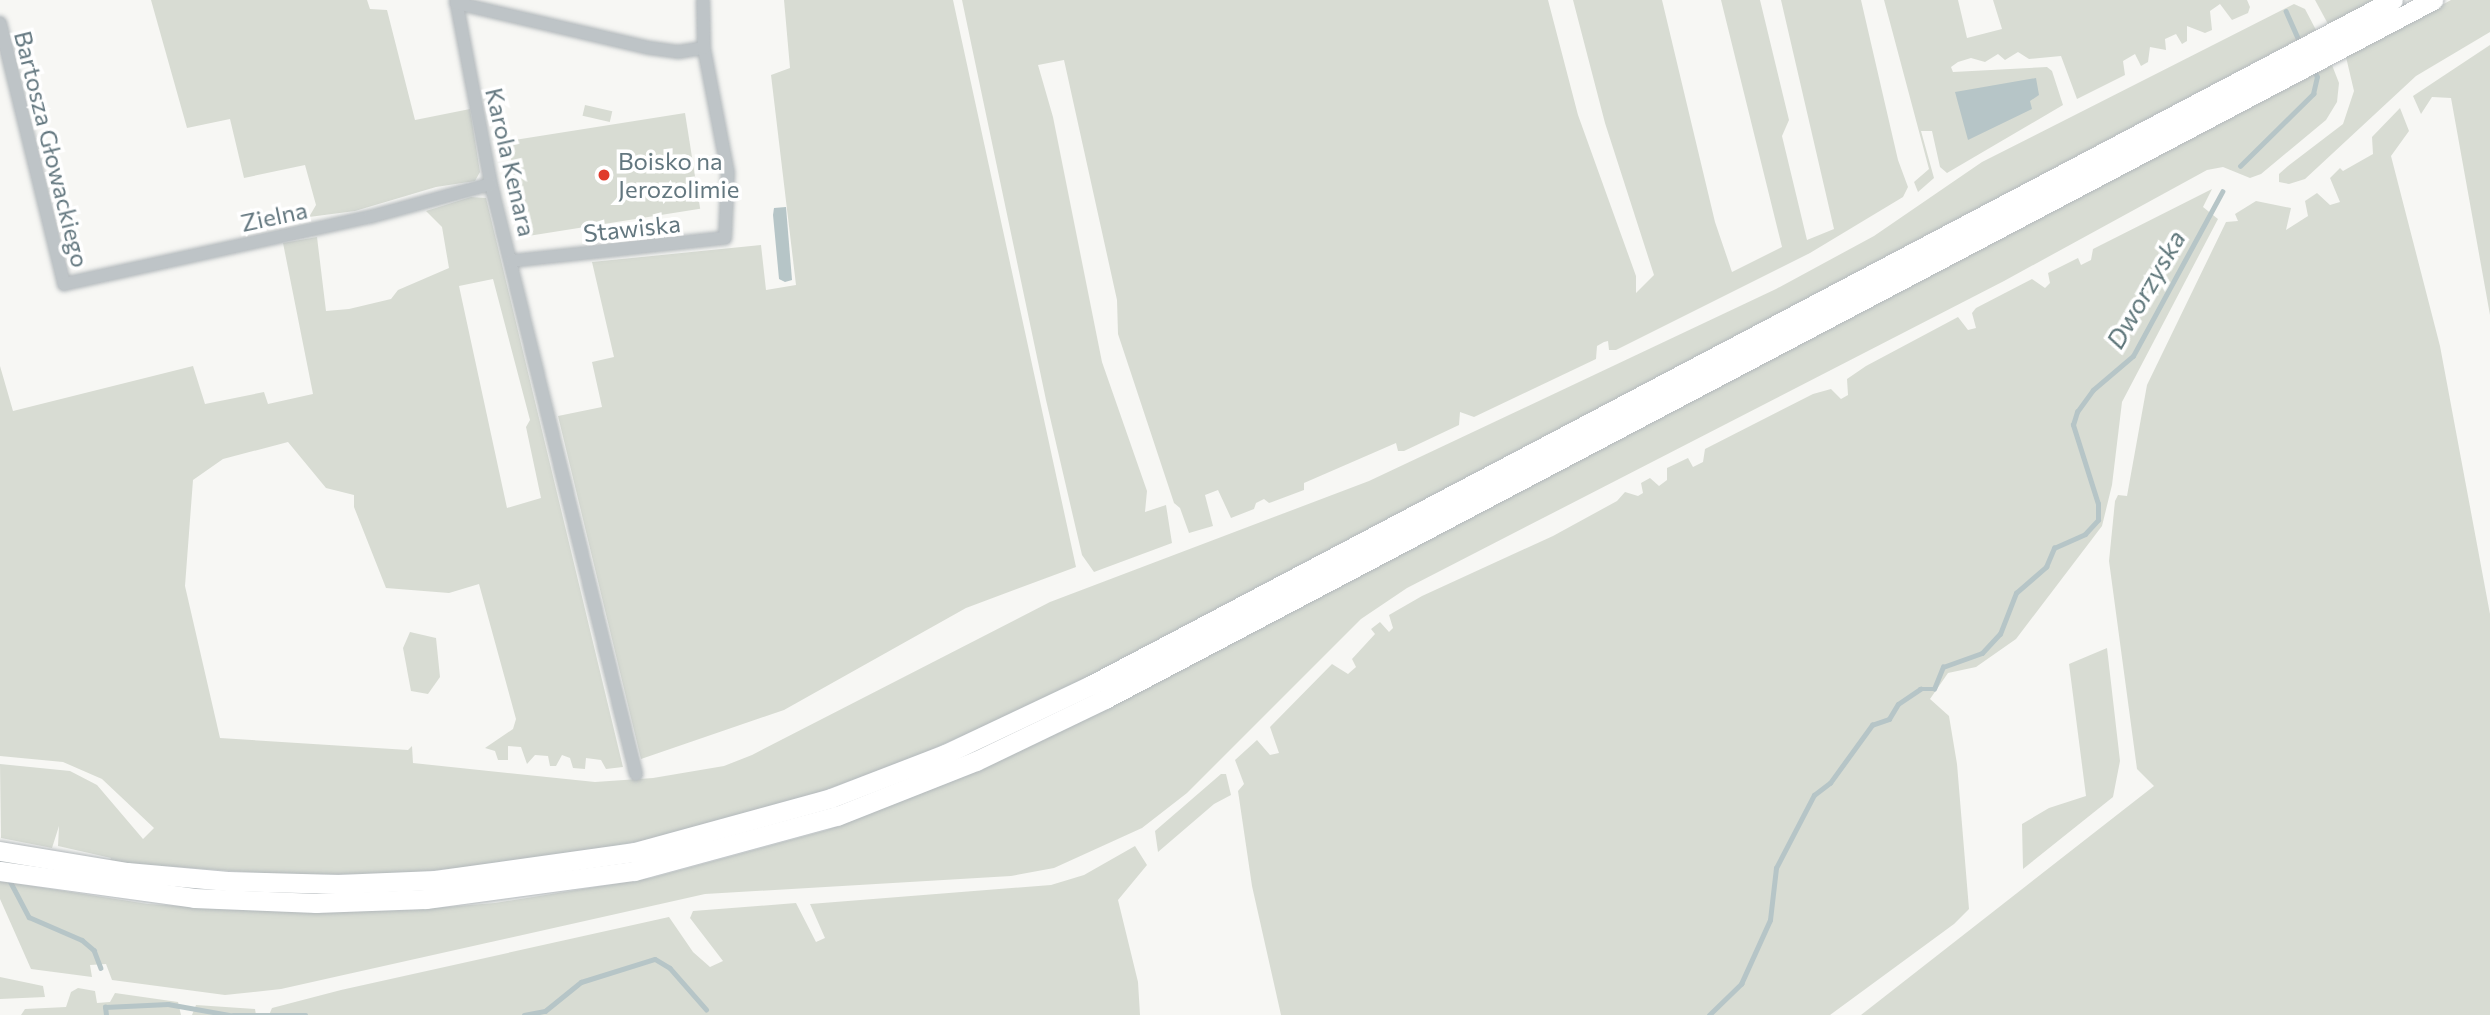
<!DOCTYPE html>
<html>
<head>
<meta charset="utf-8">
<style>
  body { margin:0 }
  #map { position:relative; width:2490px; height:1015px; overflow:hidden; background:#f7f7f4; font-family:Commissioner,sans-serif }
  div>[style] { position:absolute }
  [style*='--x'] { left:calc(var(--x)*1px); top:calc(var(--y)*1px); width:calc(var(--w)*1px); rotate:calc(var(--a)*1deg) }
  .green>* { inset:0; background:#d8dcd3; transform-origin:0 0 }
  .water>* { inset:0; background:#b6c5c7 }
  .stream>* { height:4.5px; margin:-2.25px; padding:0 2.25px; transform-origin:2.25px; border-radius:2.25px; background:#b6c5c7 }
  .roads { filter:drop-shadow(0 0 2px #b2b8bb) drop-shadow(0 0 2px #b2b8bb) }
  .minor>* { height:12px; margin:-6px; padding:0 6px; transform-origin:6px; border-radius:6px; background:#bec4c7 }
  .primary>* { height:19px; margin:-9.5px; padding:0 9.5px; transform-origin:9.5px; border-radius:9.5px; background:#fff }
  .dots>* { width:19px; height:19px; translate:-50% -50%; box-sizing:border-box; border:4px solid #fff; border-radius:50% }
  span { translate:-50% -50%; white-space:nowrap; text-align:center; line-height:1.15; -webkit-text-stroke:7px #fff; paint-order:stroke }
  .street-label { font-size:24px; color:#63777f }
  .poi-label { font-size:24px; color:#63777f }
  .left { translate:0 -50%; text-align:left }
  .water-label { font-size:26px; color:#5e767a; font-style:italic }
</style>
</head>
<body>
<div id="map">
  <div class="green">
    <i style="clip-path:polygon(151px 0,367px 0,370px 9px,387px 10px,415px 120px,470px 109px,480px 172px,475px 181px,436px 187px,355px 211px,309px 217px,316px 205px,305px 165px,244px 178px,230px 119px,187px 128px)"></i>
    <i style="clip-path:polygon(784px 0,953px 0,1076px 567px,966px 608px,784px 710px,641px 759px,558px 416px,602px 407px,592px 362px,614px 357px,592px 262px,761px 245px,766px 290px,796px 285px,771px 75px,790px 68px)"></i>
    <i style="clip-path:polygon(962px 0,1548px 0,1578px 115px,1636px 276px,1636px 293px,1654px 275px,1605px 123px,1573px 0,1662px 0,1715px 222px,1732px 272px,1782px 247px,1721px 0,1760px 0,1789px 120px,1782px 136px,1807px 240px,1834px 229px,1781px 0,1861px 0,1898px 160px,1908px 187px,1903px 197px,1810px 253px,1616px 350px,1609px 350px,1608px 341px,1604px 342px,1597px 346px,1596px 359px,1474px 417px,1460px 412px,1459px 425px,1404px 451px,1398px 451px,1396px 443px,1304px 483px,1304px 490px,1269px 503px,1264px 499px,1256px 503px,1254px 509px,1231px 518px,1218px 490px,1205px 495px,1213px 526px,1189px 533px,1180px 508px,1174px 503px,1118px 334px,1117px 300px,1064px 60px,1038px 65px,1053px 117px,1102px 362px,1147px 491px,1145px 512px,1166px 505px,1172px 543px,1094px 572px,1082px 555px,1046px 400px)"></i>
    <i style="clip-path:polygon(1884px 0,1958px 0,1967px 38px,2002px 29px,1993px 0,2247px 0,2250px 7px,2248px 13px,2232px 20px,2220px 4px,2210px 11px,2212px 30px,2205px 33px,2187px 26px,2187px 41px,2182px 44px,2176px 34px,2165px 39px,2166px 50px,2150px 47px,2148px 62px,2141px 66px,2135px 54px,2123px 61px,2125px 75px,2077px 99px,2061px 56px,2029px 59px,2018px 52px,2005px 60px,1998px 54px,1985px 62px,1971px 58px,1958px 62px,1951px 67px,1953px 72px,2047px 67px,2052px 71px,2063px 105px,1947px 173px,1940px 167px,1932px 131px,1921px 131px,1934px 178px,1918px 192px,1914px 182px,1929px 169px)"></i>
    <i style="clip-path:polygon(2315px 0,2375px 0,2328px 24px)"></i>
    <i style="clip-path:polygon(2451px 0,2490px 0,2490px 32px,2416px 76px,2305px 179px,2289px 184px,2279px 182px,2279px 174px,2288px 166px,2343px 124px,2354px 91px,2346px 57px)"></i>
    <i style="clip-path:polygon(evenodd,2294px 4px,2305px 9px,2316px 30px,1047px 698px,917px 756px,804px 798px,688px 832px,546px 859px,408px 873px,287px 875px,109px 862px,111px 858px,58px 846px,59px 826px,52px 848px,1px 838px,0 764px,70px 771px,97px 785px,143px 839px,154px 828px,102px 779px,63px 762px,0 756px,0 366px,13px 411px,193px 366px,205px 404px,264px 392px,268px 404px,313px 394px,283px 243px,317px 237px,326px 311px,349px 309px,391px 299px,398px 290px,449px 268px,442px 227px,426px 211px,471px 197px,486px 198px,623px 767px,606px 769px,601px 760px,586px 758px,585px 769px,573px 768px,570px 758px,562px 755px,556px 766px,550px 766px,548px 756px,535px 755px,527px 764px,521px 747px,508px 746px,508px 760px,498px 760px,495px 751px,485px 748px,513px 729px,516px 719px,479px 584px,449px 593px,386px 588px,354px 507px,354px 495px,326px 488px,288px 442px,223px 459px,193px 480px,185px 586px,220px 738px,408px 750px,412px 746px,413px 763px,595px 782px,653px 778px,724px 766px,752px 755px,1050px 602px,1369px 481px,1776px 289px,1874px 236px,1982px 162px,2294px 4px,493px 279px,530px 420px,526px 427px,541px 498px,507px 508px,459px 286px,493px 279px)"></i>
    <i style="clip-path:polygon(2490px 45px,2490px 315px,2451px 98px,2432px 97px,2421px 114px,2413px 96px)"></i>
    <i style="clip-path:polygon(2332px 65px,2339px 83px,2337px 102px,2326px 120px,2261px 174px,2250px 178px,2223px 167px,2207px 170px,2004px 281px,1407px 588px,1361px 619px,1187px 793px,1142px 828px,1054px 868px,1011px 876px,705px 894px,281px 989px,225px 995px,112px 980px,106px 964px,90px 965px,92px 977px,31px 969px,0 899px,0 881px,148px 904px,288px 912px,408px 910px,495px 903px,651px 878px,827px 830px,950px 782px,1098px 713px)"></i>
    <i style="left:585px;top:105px;width:28px;height:11px;rotate:13deg"></i>
    <i style="clip-path:polygon(2400px 108px,2409px 131px,2391px 156px,2440px 346px,2490px 614px,2490px 1015px,1861px 1015px,2154px 786px,2137px 769px,2109px 561px,2115px 501px,2118px 495px,2127px 496px,2147px 385px,2226px 222px,2238px 221px,2235px 214px,2256px 201px,2291px 208px,2286px 230px,2308px 216px,2305px 201px,2317px 193px,2330px 205px,2340px 202px,2330px 178px,2340px 168px,2343px 171px,2373px 154px,2372px 137px)"></i>
    <i style="left:685px;top:113px;width:97px;height:179px;rotate:81deg"></i>
    <i style="clip-path:polygon(2212px 189px,2203px 207px,2218px 219px,2122px 402px,2112px 485px,2102px 526px,2016px 639px,1976px 667px,1948px 673px,1930px 699px,1949px 716px,1957px 764px,1969px 909px,1954px 924px,1830px 1015px,1281px 1015px,1252px 886px,1238px 791px,1244px 784px,1235px 760px,1257px 740px,1270px 755px,1279px 753px,1270px 727px,1332px 664px,1348px 674px,1356px 667px,1352px 659px,1375px 634px,1371px 629px,1380px 622px,1389px 632px,1393px 628px,1389px 615px,1422px 596px,1553px 536px,1617px 501px,1625px 492px,1638px 496px,1643px 493px,1641px 483px,1650px 478px,1659px 486px,1667px 480px,1667px 468px,1688px 458px,1693px 467px,1703px 462px,1705px 449px,1813px 394px,1831px 389px,1841px 399px,1848px 395px,1847px 379px,1866px 366px,1958px 317px,1968px 330px,1976px 328px,1972px 313px,1976px 308px,2032px 279px,2045px 288px,2050px 283px,2048px 273px,2078px 258px,2081px 265px,2091px 260px,2093px 249px)"></i>
    <i style="clip-path:polygon(410px 632px,436px 638px,440px 677px,428px 694px,411px 691px,403px 648px)"></i>
    <i style="clip-path:polygon(2107px 648px,2120px 761px,2113px 797px,2023px 869px,2022px 824px,2049px 808px,2086px 796px,2069px 664px)"></i>
    <i style="clip-path:polygon(1221px 774px,1226px 774px,1231px 795px,1214px 804px,1158px 852px,1155px 831px)"></i>
    <i style="clip-path:polygon(1135px 846px,1147px 865px,1118px 900px,1138px 982px,1140px 1015px,269px 1015px,272px 1008px,341px 990px,669px 917px,693px 952px,710px 967px,723px 961px,690px 918px,693px 911px,796px 903px,816px 942px,825px 938px,810px 904px,1051px 885px,1084px 875px)"></i>
    <i style="clip-path:polygon(0 977px,43px 986px,45px 997px,0 999px)"></i>
    <i style="clip-path:polygon(78px 988px,95px 991px,97px 1003px,110px 1002px,115px 993px,178px 1002px,181px 1015px,21px 1015px,25px 1009px,66px 1007px,71px 992px)"></i>
    <i style="clip-path:polygon(196px 1005px,255px 1009px,256px 1015px,192px 1015px)"></i>
  </div>
  <div class="water">
    <i style="clip-path:polygon(2036px 78px,2039px 95px,2030px 101px,2032px 109px,1968px 140px,1955px 92px)"></i>
    <i style="clip-path:polygon(786px 207px,792px 280px,785px 282px,779px 279px,773px 215px,774px 208px)"></i>
  </div>
  <div class="stream">
    <i style="--x:2286;--y:11;--w:34;--a:66"></i>
    <i style="--x:2240;--y:166;--w:103;--a:-44.6"></i>
    <i style="--x:2313;--y:94;--w:17;--a:-77"></i>
    <i style="--x:2317;--y:77;--w:9;--a:-117"></i>
    <i style="--x:9;--y:879;--w:43;--a:62.2"></i>
    <i style="--x:29;--y:917;--w:58;--a:23.5"></i>
    <i style="--x:82;--y:940;--w:16;--a:40"></i>
    <i style="--x:94;--y:950;--w:19;--a:69"></i>
    <i style="--x:106;--y:1015;--w:8;--a:-97"></i>
    <i style="--x:105;--y:1007;--w:63;--a:-2.7"></i>
    <i style="--x:168;--y:1004;--w:63;--a:10.1"></i>
    <i style="--x:233;--y:1015;--w:73;--a:0"></i>
    <i style="--x:524;--y:1015;--w:21;--a:-11"></i>
    <i style="--x:545;--y:1011;--w:46;--a:-38.9"></i>
    <i style="--x:581;--y:982;--w:77;--a:-17.3"></i>
    <i style="--x:655;--y:959;--w:17;--a:31"></i>
    <i style="--x:670;--y:968;--w:55;--a:48.7"></i>
    <i style="--x:1709;--y:1015;--w:45;--a:-44.1"></i>
    <i style="--x:1741;--y:984;--w:70;--a:-65.6"></i>
    <i style="--x:1770;--y:920;--w:52;--a:-83.4"></i>
    <i style="--x:1776;--y:868;--w:82;--a:-62.5"></i>
    <i style="--x:1814;--y:795;--w:20;--a:-37"></i>
    <i style="--x:1830;--y:783;--w:72;--a:-54.1"></i>
    <i style="--x:1872;--y:725;--w:18;--a:-19"></i>
    <i style="--x:1889;--y:719;--w:17;--a:-59"></i>
    <i style="--x:1898;--y:704;--w:27;--a:-34"></i>
    <i style="--x:1920;--y:689;--w:14;--a:0"></i>
    <i style="--x:1934;--y:689;--w:24;--a:-68"></i>
    <i style="--x:1943;--y:667;--w:41;--a:-19.7"></i>
    <i style="--x:1982;--y:653;--w:26;--a:-47"></i>
    <i style="--x:2000;--y:634;--w:44;--a:-68.7"></i>
    <i style="--x:2016;--y:593;--w:40;--a:-41"></i>
    <i style="--x:2046;--y:567;--w:21;--a:-67"></i>
    <i style="--x:2054;--y:548;--w:34;--a:-24"></i>
    <i style="--x:2085;--y:534;--w:19;--a:-47"></i>
    <i style="--x:2098;--y:520;--w:16;--a:-90"></i>
    <i style="--x:2098;--y:504;--w:83;--a:-107.6"></i>
    <i style="--x:2073;--y:425;--w:14;--a:-73"></i>
    <i style="--x:2077;--y:412;--w:27;--a:-54"></i>
    <i style="--x:2093;--y:390;--w:52;--a:-40.4"></i>
    <i style="--x:2133;--y:356;--w:187;--a:-61.5"></i>
  </div>
  <div class="roads">
    <div class="minor">
      <i style="--x:456;--y:0;--w:187;--a:79.2"></i>
      <i style="--x:491;--y:184;--w:608;--a:76.19"></i>
      <i style="--x:456;--y:3;--w:199;--a:13.1"></i>
      <i style="--x:650;--y:48;--w:28;--a:8"></i>
      <i style="--x:678;--y:52;--w:26;--a:-9"></i>
      <i style="--x:0;--y:23;--w:269;--a:76.2"></i>
      <i style="--x:64;--y:284;--w:313;--a:-12.4"></i>
      <i style="--x:370;--y:217;--w:125;--a:-15.3"></i>
      <i style="--x:512;--y:261;--w:214;--a:-6.2"></i>
      <i style="--x:725;--y:238;--w:65;--a:-87.4"></i>
      <i style="--x:728;--y:173;--w:127;--a:-100.9"></i>
      <i style="--x:704;--y:48;--w:48;--a:-91.2"></i>
    </div>
    <div class="primary">
      <i style="--x:0;--y:851;--w:129;--a:9.4"></i>
      <i style="--x:127;--y:872;--w:101;--a:5.1"></i>
      <i style="--x:228;--y:881;--w:110;--a:1.6"></i>
      <i style="--x:338;--y:884;--w:97;--a:-2.4"></i>
      <i style="--x:435;--y:880;--w:202;--a:-8"></i>
      <i style="--x:635;--y:852;--w:203;--a:-15.4"></i>
      <i style="--x:831;--y:798;--w:122;--a:-21.1"></i>
      <i style="--x:945;--y:754;--w:161;--a:-25.3"></i>
      <i style="--x:1091;--y:685;--w:1471;--a:-27.75"></i>
      <i style="--x:0;--y:871;--w:196;--a:7.9"></i>
      <i style="--x:194;--y:898;--w:122;--a:2.3"></i>
      <i style="--x:316;--y:903;--w:110;--a:-2.1"></i>
      <i style="--x:426;--y:899;--w:210;--a:-7.7"></i>
      <i style="--x:634;--y:871;--w:210;--a:-15.2"></i>
      <i style="--x:837;--y:816;--w:149;--a:-21.6"></i>
      <i style="--x:976;--y:761;--w:143;--a:-25.7"></i>
      <i style="--x:1105;--y:699;--w:1501;--a:-27.76"></i>
    </div>
  </div>
  <div class="dots">
    <i style="left:604px;top:175px;background:#e03a2b"></i>
  </div>
  <div class="street-label">
    <span style="left:52px;top:149px;rotate:76deg">Bartosza Głowackiego</span>
    <span style="left:511px;top:162px;rotate:77deg">Karola Kenara</span>
    <span style="left:274px;top:216px;rotate:-12deg">Zielna</span>
    <span style="left:632px;top:228px;rotate:-6deg">Stawiska</span>
  </div>
  <div class="poi-label">
    <span class="left" style="left:618px;top:175px">Boisko na<br>Jerozolimie</span>
  </div>
  <div class="water-label">
    <span style="left:2145px;top:289px;rotate:-60deg">Dworzyska</span>
  </div>
</div>
</body>
</html>
